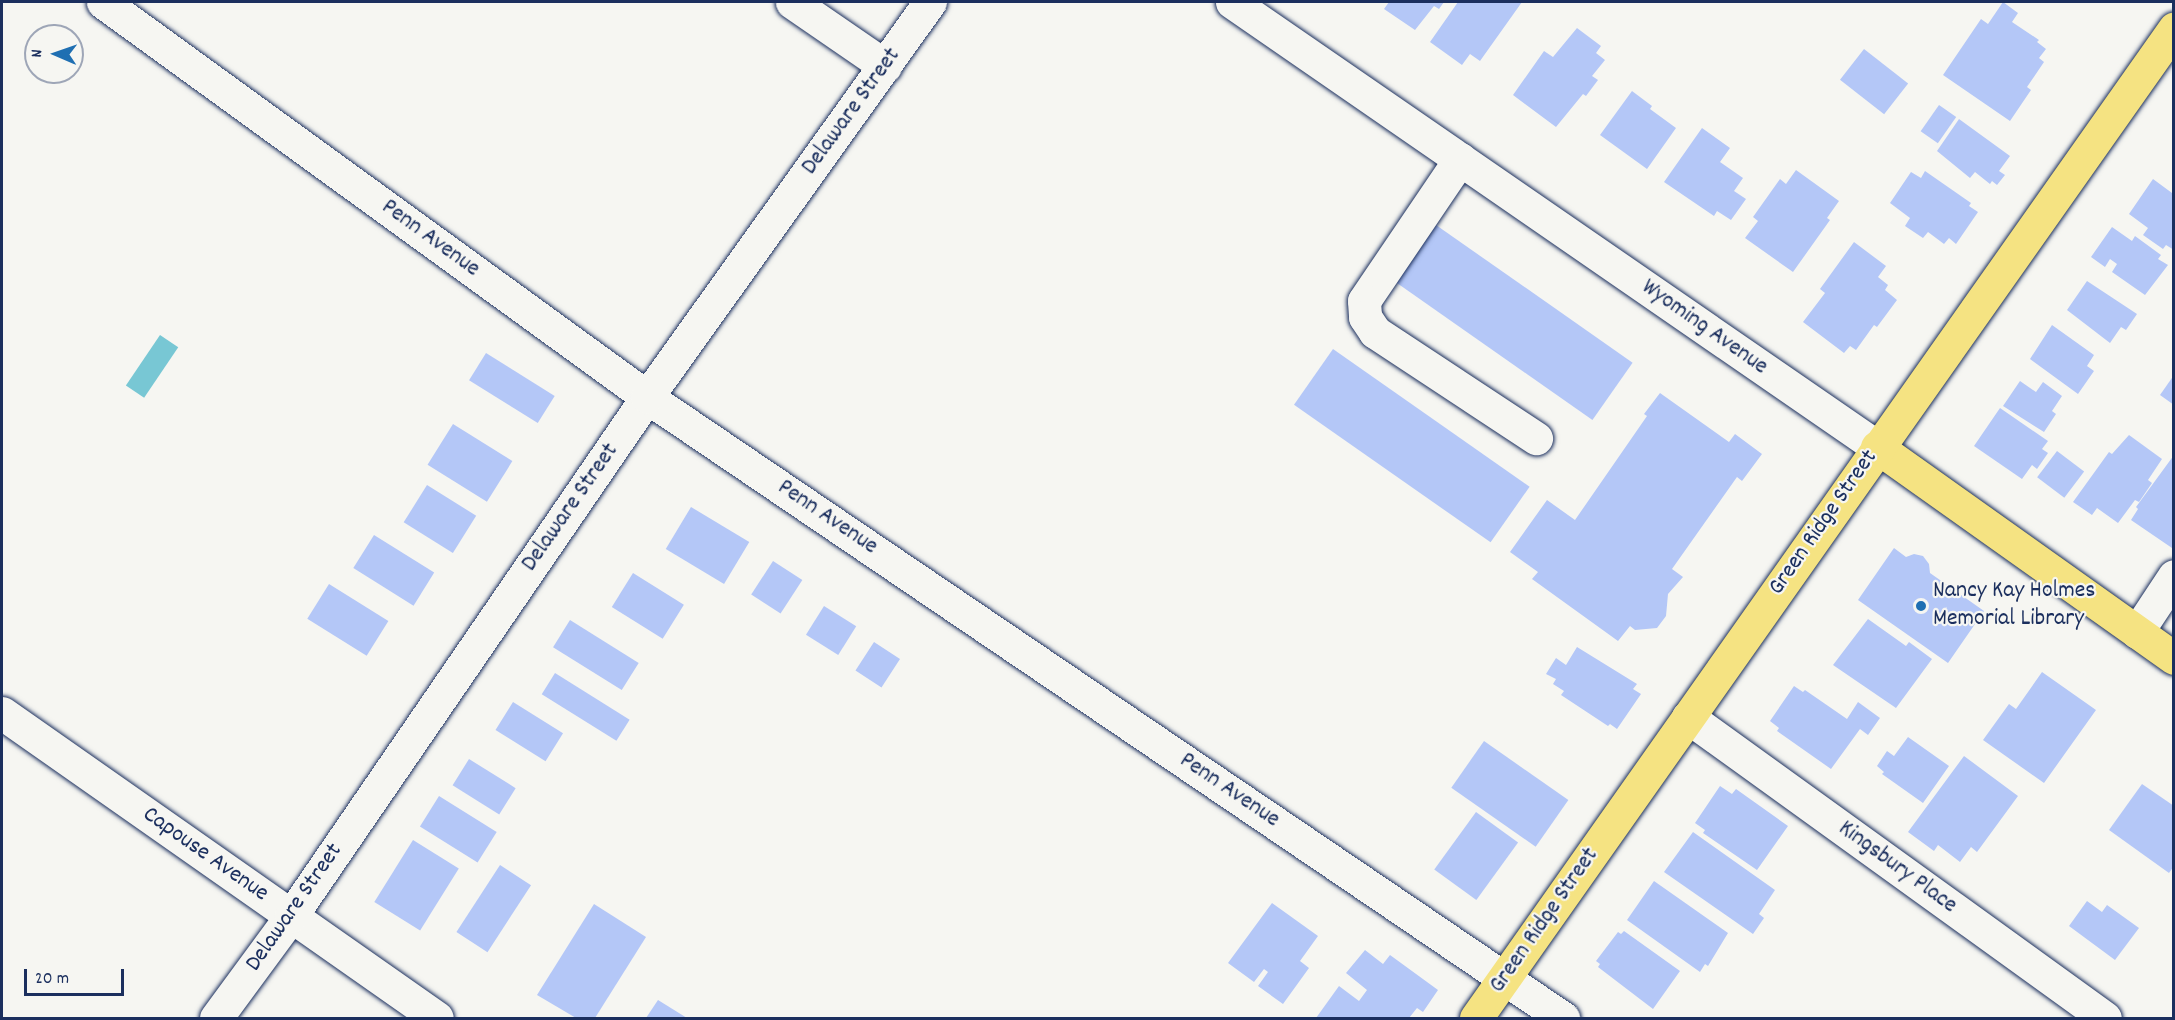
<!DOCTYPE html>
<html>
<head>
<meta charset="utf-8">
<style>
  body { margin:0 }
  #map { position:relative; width:2175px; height:1020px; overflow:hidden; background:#f6f6f2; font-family:Dekko,sans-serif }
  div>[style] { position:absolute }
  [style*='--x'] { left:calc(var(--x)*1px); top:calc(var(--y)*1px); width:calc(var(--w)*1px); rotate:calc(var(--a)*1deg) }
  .water>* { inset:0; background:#78c7d4; transform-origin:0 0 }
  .building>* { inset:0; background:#b4c7f7; transform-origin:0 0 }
  .roads { filter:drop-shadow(0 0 2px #1b2f5e) drop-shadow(0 0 2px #1b2f5e) }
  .minor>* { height:33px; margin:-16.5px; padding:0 16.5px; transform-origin:16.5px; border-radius:16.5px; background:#f6f6f2 }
  .major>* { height:33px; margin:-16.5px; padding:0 16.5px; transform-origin:16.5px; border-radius:16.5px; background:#f5e382 }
  .dots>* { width:16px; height:16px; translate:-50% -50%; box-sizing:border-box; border:3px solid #f6f6f2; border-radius:50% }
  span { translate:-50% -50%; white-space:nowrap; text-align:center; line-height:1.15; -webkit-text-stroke:4.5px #f6f6f2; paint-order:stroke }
  .street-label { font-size:24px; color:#1b2f5e }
  .poi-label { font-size:24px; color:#1b2f5e }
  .left { translate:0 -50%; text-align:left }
  .frame { position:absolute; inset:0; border:3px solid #1b2f5e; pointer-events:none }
  .north { position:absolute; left:24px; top:24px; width:60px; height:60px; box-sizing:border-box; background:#f6f6f2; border:2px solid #9ea6b7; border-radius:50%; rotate:272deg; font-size:16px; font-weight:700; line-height:24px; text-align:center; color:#1b2f5e }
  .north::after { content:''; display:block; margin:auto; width:21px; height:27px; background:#1f6fb2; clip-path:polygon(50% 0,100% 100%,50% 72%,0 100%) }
  .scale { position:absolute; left:24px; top:969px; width:100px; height:27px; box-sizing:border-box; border:3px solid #1b2f5e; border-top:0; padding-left:8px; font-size:18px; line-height:21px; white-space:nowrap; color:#1b2f5e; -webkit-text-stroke:4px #f6f6f2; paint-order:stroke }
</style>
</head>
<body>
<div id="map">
  <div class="water">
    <i style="left:160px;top:335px;width:22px;height:61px;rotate:34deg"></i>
  </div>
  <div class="building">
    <i style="clip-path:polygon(1389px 2px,1444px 2px,1439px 9px,1434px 6px,1415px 30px,1384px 9px)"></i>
    <i style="clip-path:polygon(1458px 2px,1522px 2px,1480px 61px,1470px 54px,1462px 65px,1430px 42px)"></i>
    <i style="clip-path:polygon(2003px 2px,2018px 13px,2012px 22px,2039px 40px,2037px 42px,2046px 49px,2039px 58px,2044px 62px,2027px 87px,2031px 90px,2010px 121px,1943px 75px,1981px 19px,1988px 24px)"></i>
    <i style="clip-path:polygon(1577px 28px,1601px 46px,1596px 53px,1605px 60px,1592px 76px,1598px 80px,1586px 96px,1583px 94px,1556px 127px,1513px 95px,1544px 51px,1553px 57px)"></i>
    <i style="left:1864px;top:49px;width:56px;height:39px;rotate:38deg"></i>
    <i style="clip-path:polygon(1632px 91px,1652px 106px,1650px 109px,1676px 128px,1647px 169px,1600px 135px)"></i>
    <i style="left:1939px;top:105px;width:21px;height:32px;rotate:35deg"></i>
    <i style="clip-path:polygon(1959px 119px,2010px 156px,1999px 171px,2005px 175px,1997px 185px,1992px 181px,1990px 184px,1975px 172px,1970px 178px,1937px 151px)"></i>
    <i style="clip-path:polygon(1702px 128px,1730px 148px,1720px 162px,1743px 178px,1734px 191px,1746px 199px,1731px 220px,1717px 211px,1714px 216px,1664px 182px)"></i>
    <i style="clip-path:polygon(1796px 170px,1839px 201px,1827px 218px,1830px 220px,1793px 272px,1745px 238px,1758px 221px,1753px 217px,1780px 179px,1786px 184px)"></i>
    <i style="clip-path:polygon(1925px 171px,1971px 203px,1969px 206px,1978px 212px,1956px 244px,1949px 238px,1944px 244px,1928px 232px,1923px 238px,1905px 226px,1910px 218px,1890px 203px,1911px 172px,1921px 178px)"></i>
    <i style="clip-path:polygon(2153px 179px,2172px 193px,2174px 190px,2174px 250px,2166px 245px,2163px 249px,2143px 235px,2148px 228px,2129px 214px)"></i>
    <i style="left:1436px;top:225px;width:240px;height:70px;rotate:35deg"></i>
    <i style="clip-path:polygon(2112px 227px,2132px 241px,2135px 236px,2161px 255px,2158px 259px,2168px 265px,2145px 295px,2112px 272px,2117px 264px,2110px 259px,2105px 267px,2091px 257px)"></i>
    <i style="clip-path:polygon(1854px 242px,1886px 266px,1878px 277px,1888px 285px,1885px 290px,1897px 300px,1877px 327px,1874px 325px,1856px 350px,1850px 346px,1844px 353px,1803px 322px,1825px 293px,1820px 289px)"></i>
    <i style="clip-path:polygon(2087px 281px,2137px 314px,2126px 330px,2121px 327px,2110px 343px,2067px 310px)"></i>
    <i style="clip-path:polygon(2052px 325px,2094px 355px,2087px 366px,2094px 371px,2078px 394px,2030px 359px)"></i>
    <i style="left:1333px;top:349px;width:240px;height:68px;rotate:35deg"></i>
    <i style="left:486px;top:353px;width:81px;height:32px;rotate:32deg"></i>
    <i style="clip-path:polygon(2174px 375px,2174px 405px,2160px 395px)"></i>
    <i style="clip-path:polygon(2020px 381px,2036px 392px,2043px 382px,2062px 396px,2052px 411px,2056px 414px,2044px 432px,2003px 406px)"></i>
    <i style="clip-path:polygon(1660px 393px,1729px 442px,1735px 434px,1762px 454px,1742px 481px,1737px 477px,1672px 569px,1683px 577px,1668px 594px,1666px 616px,1657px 628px,1635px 630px,1630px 626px,1618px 641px,1532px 579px,1538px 572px,1510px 552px,1547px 500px,1575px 520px,1647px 416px,1644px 414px)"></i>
    <i style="clip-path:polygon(2000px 408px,2048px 441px,2042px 449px,2048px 453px,2037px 469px,2032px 465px,2022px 479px,1974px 446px)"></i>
    <i style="left:453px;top:424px;width:70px;height:48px;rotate:32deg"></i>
    <i style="clip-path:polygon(2129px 435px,2162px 459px,2148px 480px,2152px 483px,2139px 502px,2135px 500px,2118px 523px,2097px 508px,2092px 515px,2073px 502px,2109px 452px,2112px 454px)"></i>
    <i style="left:2057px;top:451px;width:34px;height:33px;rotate:37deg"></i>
    <i style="clip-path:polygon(2174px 455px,2174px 546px,2172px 548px,2131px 520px,2138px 509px,2136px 507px)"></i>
    <i style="left:427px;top:485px;width:58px;height:44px;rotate:32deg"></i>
    <i style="left:691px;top:507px;width:68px;height:49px;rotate:31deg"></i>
    <i style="left:374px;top:535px;width:71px;height:39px;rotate:32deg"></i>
    <i style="clip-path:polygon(1894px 548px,1906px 557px,1914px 554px,1923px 556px,1929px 564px,1930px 573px,1984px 611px,1948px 663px,1858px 600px)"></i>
    <i style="left:773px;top:561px;width:35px;height:40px;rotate:33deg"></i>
    <i style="left:633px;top:573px;width:60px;height:40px;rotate:32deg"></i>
    <i style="left:329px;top:584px;width:70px;height:41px;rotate:32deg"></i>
    <i style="left:824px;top:606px;width:38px;height:34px;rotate:32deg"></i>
    <i style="clip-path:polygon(1868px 619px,1906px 646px,1909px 642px,1932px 659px,1896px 708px,1833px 665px)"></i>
    <i style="left:570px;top:620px;width:81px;height:32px;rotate:32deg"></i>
    <i style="left:874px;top:642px;width:31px;height:34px;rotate:33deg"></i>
    <i style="clip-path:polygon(1577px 647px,1637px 684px,1633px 689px,1641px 694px,1617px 729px,1610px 724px,1608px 726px,1561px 695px,1564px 691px,1553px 684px,1556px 679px,1546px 674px,1556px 658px,1566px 665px)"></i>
    <i style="clip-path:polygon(2042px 672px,2096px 710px,2044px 783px,1983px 740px,2009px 704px,2016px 709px)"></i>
    <i style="left:555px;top:673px;width:88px;height:25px;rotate:32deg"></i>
    <i style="clip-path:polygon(1794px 686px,1803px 692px,1805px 690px,1847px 719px,1858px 702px,1880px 718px,1868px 735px,1860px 729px,1831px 769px,1777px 731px,1779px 728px,1770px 721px)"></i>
    <i style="left:513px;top:702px;width:59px;height:33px;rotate:32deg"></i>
    <i style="clip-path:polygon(1908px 737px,1949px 766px,1923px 803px,1882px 774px,1884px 772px,1877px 766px,1887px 751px,1894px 756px)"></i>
    <i style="left:1484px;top:741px;width:103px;height:57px;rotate:35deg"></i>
    <i style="clip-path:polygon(1964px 756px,2018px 796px,1977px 852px,1971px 847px,1960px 862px,1938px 845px,1934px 851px,1908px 832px)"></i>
    <i style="left:469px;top:759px;width:55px;height:31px;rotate:32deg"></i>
    <i style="clip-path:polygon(2142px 784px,2174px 806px,2174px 866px,2169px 873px,2109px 830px)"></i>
    <i style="clip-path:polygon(1720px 786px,1732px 794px,1736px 789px,1788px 826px,1757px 870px,1703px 833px,1705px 830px,1695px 823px)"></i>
    <i style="left:439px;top:796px;width:68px;height:36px;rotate:32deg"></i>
    <i style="left:1476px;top:812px;width:52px;height:71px;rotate:36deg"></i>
    <i style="clip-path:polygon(1693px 832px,1775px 890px,1759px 914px,1764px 918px,1753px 934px,1664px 872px)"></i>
    <i style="left:413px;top:840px;width:54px;height:73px;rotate:32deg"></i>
    <i style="left:500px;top:865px;width:37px;height:80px;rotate:33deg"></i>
    <i style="clip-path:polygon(1654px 881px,1728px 933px,1708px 966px,1705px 964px,1700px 972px,1627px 920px)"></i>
    <i style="clip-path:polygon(2087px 901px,2102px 912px,2107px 905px,2139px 928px,2115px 960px,2069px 926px)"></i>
    <i style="clip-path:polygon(1272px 903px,1318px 936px,1300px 961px,1309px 968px,1283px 1004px,1258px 986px,1268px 972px,1264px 969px,1254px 982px,1228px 963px)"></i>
    <i style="clip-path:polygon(594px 904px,646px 937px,595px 1018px,576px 1018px,537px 995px)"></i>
    <i style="clip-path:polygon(1624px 931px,1680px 971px,1653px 1009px,1598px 967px,1600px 964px,1596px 961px,1618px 932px,1621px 934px)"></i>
    <i style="clip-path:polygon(1365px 950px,1383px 964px,1390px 955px,1438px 990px,1423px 1012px,1417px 1008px,1409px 1018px,1316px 1018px,1339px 986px,1359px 1001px,1367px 990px,1346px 973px)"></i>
    <i style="clip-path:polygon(658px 1000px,687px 1018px,646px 1018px)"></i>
  </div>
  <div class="roads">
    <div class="minor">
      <i style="--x:103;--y:2;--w:672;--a:35.98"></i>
      <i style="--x:647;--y:397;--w:1107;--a:34.14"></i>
      <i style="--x:792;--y:2;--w:113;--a:34.5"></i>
      <i style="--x:1232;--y:2;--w:784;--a:34.6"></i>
      <i style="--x:1460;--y:159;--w:171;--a:124.1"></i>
      <i style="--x:1364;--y:301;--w:16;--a:86"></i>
      <i style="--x:1365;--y:317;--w:18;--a:56"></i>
      <i style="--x:1375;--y:332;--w:193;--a:33.4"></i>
      <i style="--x:2137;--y:632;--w:67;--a:-56.5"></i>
      <i style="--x:2;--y:713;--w:531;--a:35.04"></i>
      <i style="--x:1688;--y:717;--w:514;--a:35.82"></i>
      <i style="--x:216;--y:1018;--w:127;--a:-53.7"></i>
      <i style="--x:291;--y:916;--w:629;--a:-55.55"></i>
      <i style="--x:647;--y:397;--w:486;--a:-54.4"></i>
    </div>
    <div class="major">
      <i style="--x:1877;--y:447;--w:364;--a:35.4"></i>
      <i style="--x:1476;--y:1018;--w:1211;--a:-54.79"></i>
    </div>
  </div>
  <div class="dots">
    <i style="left:1921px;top:606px;background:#1f6fb2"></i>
  </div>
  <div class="street-label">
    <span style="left:852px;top:112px;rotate:-54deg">Delaware Street</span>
    <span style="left:430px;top:239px;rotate:36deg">Penn Avenue</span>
    <span style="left:1704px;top:328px;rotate:35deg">Wyoming Avenue</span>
    <span style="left:571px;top:508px;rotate:-55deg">Delaware Street</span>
    <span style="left:827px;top:518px;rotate:34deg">Penn Avenue</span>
    <span style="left:1824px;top:523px;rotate:-55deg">Green Ridge Street</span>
    <span style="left:1229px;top:791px;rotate:34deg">Penn Avenue</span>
    <span style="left:205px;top:855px;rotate:35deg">Capouse Avenue</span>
    <span style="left:1897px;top:868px;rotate:36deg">Kingsbury Place</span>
    <span style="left:295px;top:908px;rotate:-55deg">Delaware Street</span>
    <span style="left:1545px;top:921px;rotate:-55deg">Green Ridge Street</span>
  </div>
  <div class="poi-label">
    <span class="left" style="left:1933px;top:606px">Nancy Kay Holmes<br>Memorial Library</span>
  </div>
  <div class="frame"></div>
  <div class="north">N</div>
  <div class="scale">20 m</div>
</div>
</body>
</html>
